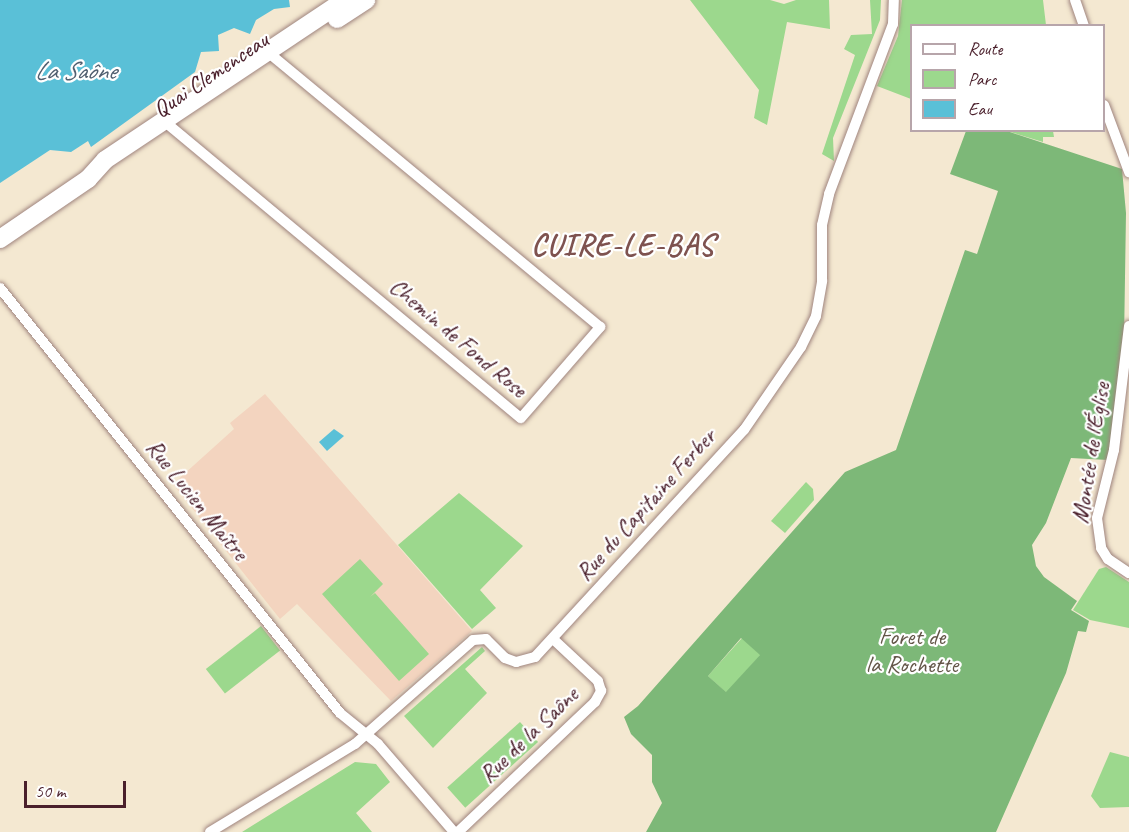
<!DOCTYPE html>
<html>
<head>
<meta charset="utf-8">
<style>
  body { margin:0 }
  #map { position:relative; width:1129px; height:832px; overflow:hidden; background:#f4e8d1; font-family:Caveat,sans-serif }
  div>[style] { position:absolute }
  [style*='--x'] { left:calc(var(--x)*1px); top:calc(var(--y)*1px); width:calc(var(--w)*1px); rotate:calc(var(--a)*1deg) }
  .built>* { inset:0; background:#f3d4bf }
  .green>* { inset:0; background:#9cd88d; transform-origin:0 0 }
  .forest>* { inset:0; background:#7db878 }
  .water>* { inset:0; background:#5ac0d7 }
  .roads { filter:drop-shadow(0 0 2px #9f847e) drop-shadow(0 0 2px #9f847e) }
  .minor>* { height:10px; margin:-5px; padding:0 5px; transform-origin:5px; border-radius:5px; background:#fff }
  .primary>* { height:18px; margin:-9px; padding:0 9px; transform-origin:9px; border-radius:9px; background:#fff }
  span { translate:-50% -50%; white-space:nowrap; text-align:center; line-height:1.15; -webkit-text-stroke:4.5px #fff; paint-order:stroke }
  .street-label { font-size:24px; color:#4a1f2b }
  .park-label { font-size:24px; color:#635648 }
  .water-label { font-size:26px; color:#505f70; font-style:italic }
  .district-label { font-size:30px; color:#7e524f; font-weight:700; letter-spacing:1.5px }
  .legend { position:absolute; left:910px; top:24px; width:195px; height:108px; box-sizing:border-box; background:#fff; border:2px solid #b7a5aa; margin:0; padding:8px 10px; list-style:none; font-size:18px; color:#4a1f2b }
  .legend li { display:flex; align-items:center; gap:12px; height:30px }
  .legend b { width:30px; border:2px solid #b7a5aa }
  .scale { position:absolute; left:24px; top:781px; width:102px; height:27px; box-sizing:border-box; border:3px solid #4a1f2b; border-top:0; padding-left:8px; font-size:18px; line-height:21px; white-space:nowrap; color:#4a1f2b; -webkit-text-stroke:4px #fff; paint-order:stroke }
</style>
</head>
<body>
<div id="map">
  <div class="built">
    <i style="clip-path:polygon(265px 394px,472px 631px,391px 701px,297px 604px,280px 619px,173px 484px,234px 429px,230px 423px)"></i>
  </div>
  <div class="green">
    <i style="clip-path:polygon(690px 0,770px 0,784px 4px,796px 0,829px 0,830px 29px,787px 22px,767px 125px,754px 118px,759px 90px)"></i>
    <i style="clip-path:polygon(870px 0,881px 0,880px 20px,833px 138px,834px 161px,822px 154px,855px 55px,844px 49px,851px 35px,872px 34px)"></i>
    <i style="clip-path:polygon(902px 0,1043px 0,1046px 25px,912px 26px,911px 99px,877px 86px,898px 36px)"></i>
    <i style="clip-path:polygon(1007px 131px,1053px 131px,1054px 137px,1043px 137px,1043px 142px)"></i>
    <i style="clip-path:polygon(806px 482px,813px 489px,814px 500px,785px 533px,771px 521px)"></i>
    <i style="clip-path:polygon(459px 493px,523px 546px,480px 590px,496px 608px,472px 629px,398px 545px)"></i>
    <i style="clip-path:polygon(360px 559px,383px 584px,370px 597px,375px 593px,429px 654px,399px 681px,322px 594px)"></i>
    <i style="clip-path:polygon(1106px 567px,1129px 582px,1129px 628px,1090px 620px,1073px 610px,1099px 569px)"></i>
    <i style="left:261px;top:626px;width:31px;height:70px;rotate:52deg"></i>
    <i style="left:742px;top:638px;width:25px;height:51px;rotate:42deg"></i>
    <i style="clip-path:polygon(482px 647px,485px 651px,465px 669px,487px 693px,433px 748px,404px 716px)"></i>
    <i style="left:520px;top:722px;width:27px;height:98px;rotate:48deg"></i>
    <i style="clip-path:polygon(1110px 752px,1129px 757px,1129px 807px,1100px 808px,1091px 796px)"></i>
    <i style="clip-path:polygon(355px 762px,376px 764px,390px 782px,356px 813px,372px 832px,242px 832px)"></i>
  </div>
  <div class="forest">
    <i style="clip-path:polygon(evenodd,966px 131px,1007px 131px,1122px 169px,1126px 213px,1124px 342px,1108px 460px,1071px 458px,1046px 523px,1032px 545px,1036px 566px,1044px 577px,1077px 601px,1071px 610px,1089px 621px,1086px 632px,1078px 631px,1066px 673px,996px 832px,646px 832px,662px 803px,652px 782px,652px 755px,631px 734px,624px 717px,638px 706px,845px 472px,896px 450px,965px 250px,977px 254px,998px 191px,950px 174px,966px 131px,741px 638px,760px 655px,726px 692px,708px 676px,741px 638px)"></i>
  </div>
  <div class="water">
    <i style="clip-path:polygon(0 0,289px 0,290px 7px,274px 9px,256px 20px,250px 34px,234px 28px,218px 35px,219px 51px,201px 52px,195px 72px,91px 147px,88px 141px,71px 152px,50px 150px,0 183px)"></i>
    <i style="clip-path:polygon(334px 429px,344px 436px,327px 451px,319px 442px)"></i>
  </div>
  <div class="roads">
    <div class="minor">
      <i style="--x:1075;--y:0;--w:28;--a:71"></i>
      <i style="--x:1104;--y:105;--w:72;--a:69.5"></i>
      <i style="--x:164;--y:121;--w:464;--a:39.8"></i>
      <i style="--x:521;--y:418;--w:121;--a:-49"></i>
      <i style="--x:600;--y:327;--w:432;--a:-140.4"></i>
      <i style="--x:0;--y:288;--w:544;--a:51.34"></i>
      <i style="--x:340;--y:713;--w:49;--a:39.2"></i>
      <i style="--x:378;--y:744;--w:116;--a:49.2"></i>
      <i style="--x:1129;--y:326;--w:125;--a:96.9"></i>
      <i style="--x:1114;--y:450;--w:70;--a:104"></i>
      <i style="--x:1097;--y:518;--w:30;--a:82"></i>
      <i style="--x:1101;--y:548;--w:13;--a:58"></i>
      <i style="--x:1108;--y:559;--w:25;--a:34"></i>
      <i style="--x:210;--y:832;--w:170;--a:-31.3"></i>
      <i style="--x:355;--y:744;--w:157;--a:-41.4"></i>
      <i style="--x:473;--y:640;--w:13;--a:-4"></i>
      <i style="--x:486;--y:639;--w:27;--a:45"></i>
      <i style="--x:505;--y:658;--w:12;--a:20"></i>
      <i style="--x:516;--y:662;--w:20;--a:-15"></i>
      <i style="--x:535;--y:657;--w:309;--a:-47.4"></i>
      <i style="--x:744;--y:430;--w:101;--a:-55.5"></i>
      <i style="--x:801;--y:347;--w:34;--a:-64"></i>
      <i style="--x:816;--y:316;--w:36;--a:-80"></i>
      <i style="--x:822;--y:281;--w:56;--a:-90"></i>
      <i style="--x:822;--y:225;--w:32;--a:-77"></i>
      <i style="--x:829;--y:194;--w:182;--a:-69.4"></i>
      <i style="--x:893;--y:24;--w:24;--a:-88"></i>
      <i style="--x:458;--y:832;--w:189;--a:-43.5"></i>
      <i style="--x:595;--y:702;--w:13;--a:-61"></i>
      <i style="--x:601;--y:691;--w:10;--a:-107"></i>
      <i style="--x:598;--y:681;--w:62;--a:-137"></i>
    </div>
    <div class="primary">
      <i style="--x:337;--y:19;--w:35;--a:-33"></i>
      <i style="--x:0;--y:239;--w:107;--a:-34.3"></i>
      <i style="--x:88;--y:179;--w:25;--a:-48"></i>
      <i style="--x:105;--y:160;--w:288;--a:-33.7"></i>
    </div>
  </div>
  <div class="street-label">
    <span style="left:211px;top:75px;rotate:-34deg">Quai Clemenceau</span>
    <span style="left:458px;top:338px;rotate:40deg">Chemin de Fond Rose</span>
    <span style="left:1091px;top:453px;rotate:-81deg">Montée de l'Église</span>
    <span style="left:197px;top:500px;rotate:51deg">Rue Lucien Maître</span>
    <span style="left:646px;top:505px;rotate:-48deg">Rue du Capitaine Ferber</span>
    <span style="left:529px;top:735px;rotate:-44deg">Rue de la Saône</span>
  </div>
  <div class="park-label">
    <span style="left:912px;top:651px">Foret de<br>la Rochette</span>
  </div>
  <div class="water-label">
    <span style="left:75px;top:71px">La Saône</span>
  </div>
  <div class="district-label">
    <span style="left:623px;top:245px">CUIRE-LE-BAS</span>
  </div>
  <ul class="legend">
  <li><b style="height:8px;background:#fff"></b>Route</li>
  <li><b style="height:16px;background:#9cd88d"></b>Parc</li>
  <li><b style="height:16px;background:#5ac0d7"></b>Eau</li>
  </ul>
  <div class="scale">50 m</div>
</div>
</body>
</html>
